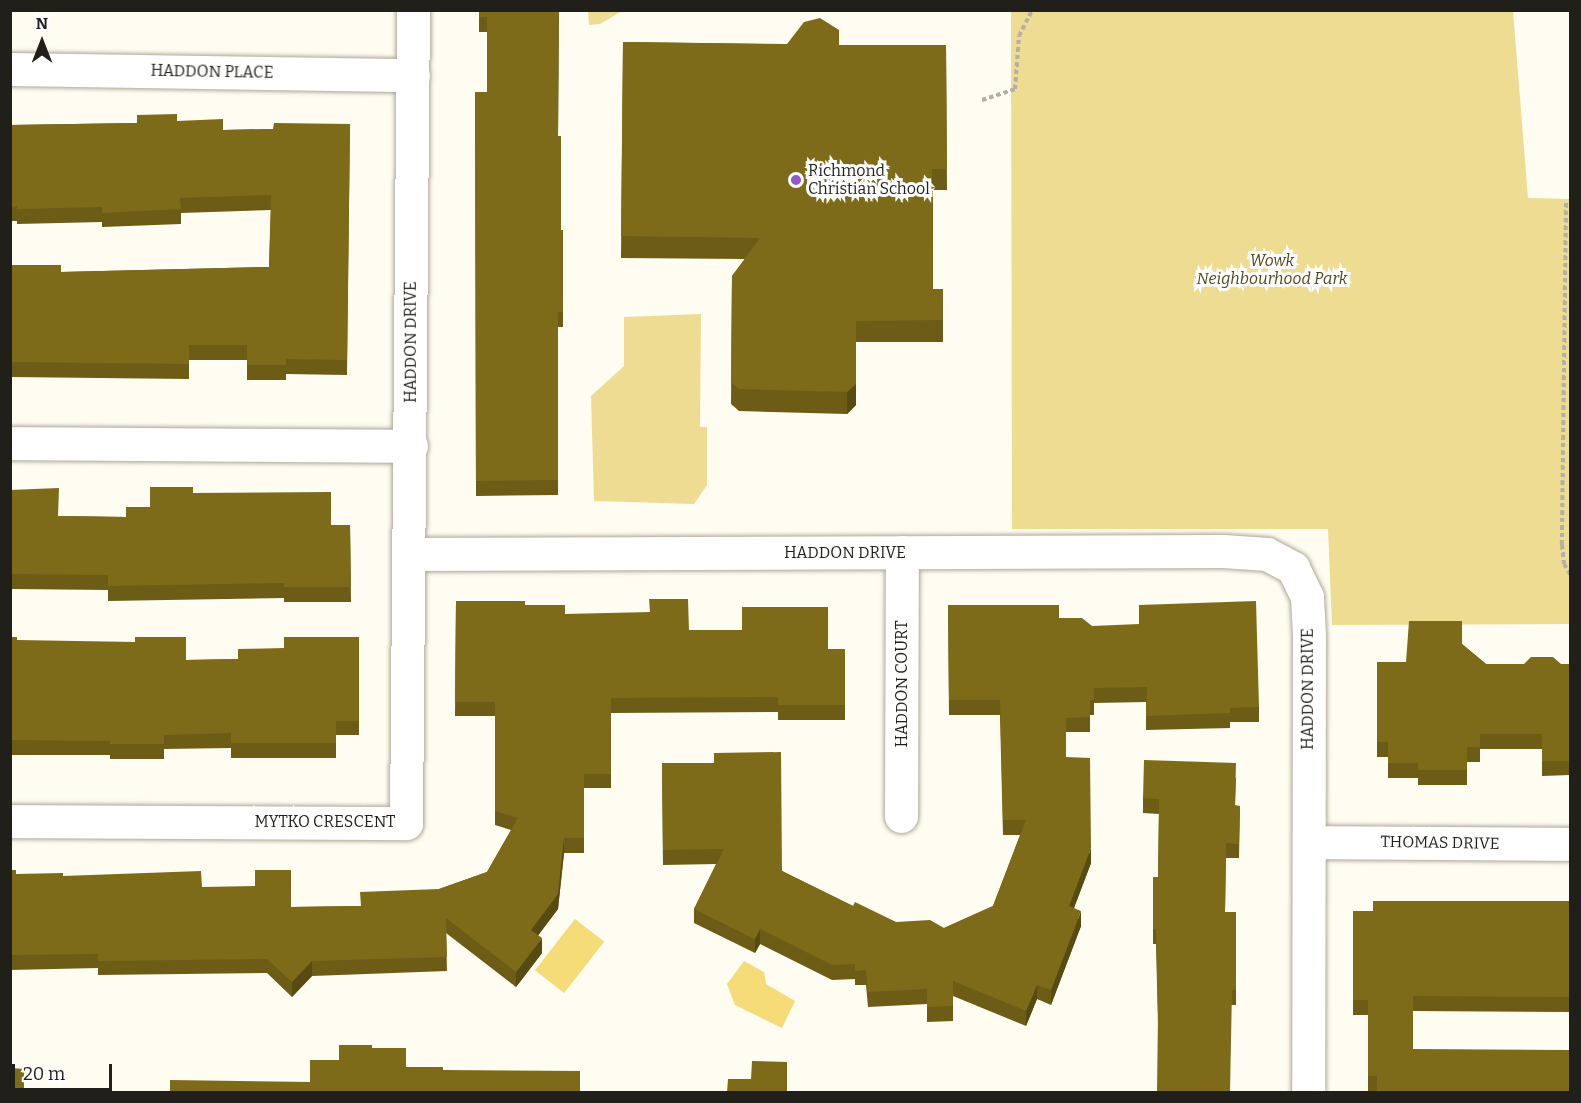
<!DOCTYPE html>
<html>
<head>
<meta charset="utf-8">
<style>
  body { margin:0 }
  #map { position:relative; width:1581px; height:1103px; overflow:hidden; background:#fffcf1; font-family:Bitter,serif }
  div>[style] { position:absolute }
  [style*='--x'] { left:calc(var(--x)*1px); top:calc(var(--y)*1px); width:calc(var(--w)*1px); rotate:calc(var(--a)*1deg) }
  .green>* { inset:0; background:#efdc93 }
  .water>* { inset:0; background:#f6dc78; transform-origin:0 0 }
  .path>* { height:4px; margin-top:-2px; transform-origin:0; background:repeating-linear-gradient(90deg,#b3b0a7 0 4.5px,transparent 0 7.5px) }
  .roads { filter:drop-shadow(0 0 2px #ada998) drop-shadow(0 0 2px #ada998) }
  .street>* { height:33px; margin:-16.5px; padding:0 16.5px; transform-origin:16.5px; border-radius:16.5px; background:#fff }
  .wall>* { inset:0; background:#6c5c16; transform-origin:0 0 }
  .shaded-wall>* { inset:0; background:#584b12 }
  .building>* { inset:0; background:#7e6b1a }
  .dots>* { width:16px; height:16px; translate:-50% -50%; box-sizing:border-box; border:3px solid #fff; border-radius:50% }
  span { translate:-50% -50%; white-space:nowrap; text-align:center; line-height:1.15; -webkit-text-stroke:6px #fff; paint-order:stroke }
  .street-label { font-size:16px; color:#211f19 }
  .poi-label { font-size:16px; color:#211f19 }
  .left { translate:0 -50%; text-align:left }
  .park-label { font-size:16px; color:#51461c; font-style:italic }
  .frame { position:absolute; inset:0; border:12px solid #211f19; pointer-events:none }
  .north { position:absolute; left:12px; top:12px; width:60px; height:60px; -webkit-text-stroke:4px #fff; paint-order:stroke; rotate:0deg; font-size:16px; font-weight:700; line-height:24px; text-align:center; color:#211f19 }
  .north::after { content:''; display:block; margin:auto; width:21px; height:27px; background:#211f19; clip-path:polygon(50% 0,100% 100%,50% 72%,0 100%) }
  .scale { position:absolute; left:12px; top:1064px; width:100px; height:27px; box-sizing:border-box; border:3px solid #211f19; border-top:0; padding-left:8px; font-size:18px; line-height:21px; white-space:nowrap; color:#211f19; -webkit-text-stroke:4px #fff; paint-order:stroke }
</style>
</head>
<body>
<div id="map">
  <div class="green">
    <i style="clip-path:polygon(588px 11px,588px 10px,622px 11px,600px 24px,589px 25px)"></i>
    <i style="clip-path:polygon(1011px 11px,1513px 11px,1528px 198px,1570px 199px,1570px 624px,1332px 625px,1328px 529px,1012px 529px)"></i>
    <i style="clip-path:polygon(701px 314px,700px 427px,707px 427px,707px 485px,694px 504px,594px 501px,591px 396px,624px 366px,624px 317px)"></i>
  </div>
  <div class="water">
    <i style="left:575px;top:919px;width:37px;height:65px;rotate:38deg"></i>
    <i style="clip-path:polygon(744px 961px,764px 972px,766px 984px,795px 1001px,782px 1028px,735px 1005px,727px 984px)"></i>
  </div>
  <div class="path">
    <i style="--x:982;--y:100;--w:35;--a:-18"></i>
    <i style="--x:1015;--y:89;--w:53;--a:-85.7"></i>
    <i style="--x:1019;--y:36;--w:29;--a:-63"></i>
    <i style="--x:1566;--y:203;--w:342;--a:90.7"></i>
    <i style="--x:1562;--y:545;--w:19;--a:84"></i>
    <i style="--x:1564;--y:564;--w:12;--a:59"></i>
  </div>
  <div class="roads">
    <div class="street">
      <i style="--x:10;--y:69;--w:403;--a:0.9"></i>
      <i style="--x:10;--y:443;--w:401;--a:0.4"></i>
      <i style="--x:409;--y:554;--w:814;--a:-0.21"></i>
      <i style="--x:1223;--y:551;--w:44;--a:3.9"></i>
      <i style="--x:1267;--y:554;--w:30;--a:28"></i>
      <i style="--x:1293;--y:568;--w:32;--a:64"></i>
      <i style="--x:1307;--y:597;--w:39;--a:87"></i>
      <i style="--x:1309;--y:636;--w:456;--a:90.1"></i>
      <i style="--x:901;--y:816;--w:264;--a:-89.8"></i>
      <i style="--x:10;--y:821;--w:396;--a:0.3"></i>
      <i style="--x:406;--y:823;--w:813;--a:-89.51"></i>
      <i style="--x:1309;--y:842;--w:261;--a:0.4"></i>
    </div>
  </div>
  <div class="wall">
    <i style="left:196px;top:10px;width:41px;height:1px"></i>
    <i style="clip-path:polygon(479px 10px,559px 10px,558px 136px,561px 230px,563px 230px,563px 327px,558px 327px,558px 495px,476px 496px,475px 92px,487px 92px,487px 32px,479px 32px)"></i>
    <i style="clip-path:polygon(623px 42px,839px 45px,946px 45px,947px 190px,933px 190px,933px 289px,943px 289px,943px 342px,856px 342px,856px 405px,847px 414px,739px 411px,731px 404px,732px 276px,745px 259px,621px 258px)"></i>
    <i style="clip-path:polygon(177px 121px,223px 130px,273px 129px,350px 124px,347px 375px,286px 374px,286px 380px,247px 380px,247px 360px,189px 360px,189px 379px,10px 377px,10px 265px,61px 272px,269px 267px,271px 210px,181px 213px,181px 224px,102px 227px,102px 222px,17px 224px,17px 221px,10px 221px,10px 125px,137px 123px)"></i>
    <i style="clip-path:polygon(10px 490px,58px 516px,126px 517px,150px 507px,193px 493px,331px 525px,350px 525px,351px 602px,284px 602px,284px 598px,108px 601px,108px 590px,12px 589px,12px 637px,17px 640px,186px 660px,238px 659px,284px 648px,359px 637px,359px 735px,336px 735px,336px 758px,231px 758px,231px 748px,164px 749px,164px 759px,110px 759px,110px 755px,10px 755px)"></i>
    <i style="clip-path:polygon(456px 601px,525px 605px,565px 614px,828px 649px,845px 649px,845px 720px,778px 720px,778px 712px,611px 713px,611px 788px,584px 788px,584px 853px,564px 853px,558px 909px,538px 935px,542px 953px,516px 987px,446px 933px,447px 971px,312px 976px,292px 997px,267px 973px,98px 975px,98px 968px,10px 970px,10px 870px,16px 874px,202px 887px,291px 907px,360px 906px,439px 889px,487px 872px,511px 830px,495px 825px,495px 716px,455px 716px)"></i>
    <i style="clip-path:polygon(948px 605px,1059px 618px,1092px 626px,1259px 707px,1259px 722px,1230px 722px,1230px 728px,1146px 730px,1146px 702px,1094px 703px,1094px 715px,1090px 715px,1090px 732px,1066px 732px,1066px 757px,1091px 863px,1074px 908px,1081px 926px,1051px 1005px,1037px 999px,1026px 1026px,953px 996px,953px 1021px,927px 1022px,927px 1004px,868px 1007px,866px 985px,855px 985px,855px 979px,832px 980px,760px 944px,755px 953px,694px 923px,694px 909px,716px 864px,663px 865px,662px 763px,782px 871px,853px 906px,896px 922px,944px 928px,993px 906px,1020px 835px,1003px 835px,1000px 715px,949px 715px)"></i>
    <i style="clip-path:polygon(1462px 644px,1486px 664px,1570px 664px,1570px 775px,1542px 776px,1542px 749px,1480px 749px,1480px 762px,1467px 762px,1467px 785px,1418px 785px,1418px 778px,1388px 778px,1388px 757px,1377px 757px,1377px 662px,1406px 662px)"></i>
    <i style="clip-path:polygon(1236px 778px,1235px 806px,1240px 806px,1239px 858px,1226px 858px,1225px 912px,1236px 912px,1236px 1005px,1232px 1005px,1158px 1024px,1156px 944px,1153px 944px,1153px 877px,1158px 877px,1159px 814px,1143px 813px,1143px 798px)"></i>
    <i style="clip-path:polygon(1570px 901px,1570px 1012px,1413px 1011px,1377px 1091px,1368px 1091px,1368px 1015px,1353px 1015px,1353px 911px,1373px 911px)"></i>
  </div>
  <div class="shaded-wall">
    <i style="clip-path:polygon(856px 384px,856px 405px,847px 414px,847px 392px)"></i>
    <i style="clip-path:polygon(564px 838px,564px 853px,558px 909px,531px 945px,531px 930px)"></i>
    <i style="clip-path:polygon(1091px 848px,1091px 863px,1069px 921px,1069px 906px)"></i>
    <i style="clip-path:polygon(1081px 911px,1081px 926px,1051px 1005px,1051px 990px)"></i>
    <i style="clip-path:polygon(760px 929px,760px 944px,755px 953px,755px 939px)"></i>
    <i style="clip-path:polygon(542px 938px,542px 953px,516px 987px,516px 972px)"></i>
    <i style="clip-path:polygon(312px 961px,312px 976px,292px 997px,292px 982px)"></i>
    <i style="clip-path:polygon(1037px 985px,1037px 999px,1026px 1026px,1026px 1011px)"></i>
  </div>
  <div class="building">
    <i style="clip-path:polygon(479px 10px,559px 10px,558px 136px,561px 136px,561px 230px,563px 230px,563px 312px,558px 312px,558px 480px,476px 481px,475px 92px,487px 92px,487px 17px,479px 17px)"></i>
    <i style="clip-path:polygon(820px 18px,839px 30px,839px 45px,946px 45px,947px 169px,932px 169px,933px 289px,943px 289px,943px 320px,856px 321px,856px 384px,847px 392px,739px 389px,731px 383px,732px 276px,760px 238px,621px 236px,623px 42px,787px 44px,804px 22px)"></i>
    <i style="clip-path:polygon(177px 114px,177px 121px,223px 119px,223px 130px,273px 129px,274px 123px,350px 124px,347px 360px,286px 359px,286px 365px,247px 365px,247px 345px,189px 345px,189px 364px,10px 362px,10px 265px,61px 265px,61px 272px,269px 267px,271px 195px,180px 198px,181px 209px,102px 213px,102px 207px,17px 209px,17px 206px,10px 207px,10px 125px,137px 123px,137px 115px)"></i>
    <i style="clip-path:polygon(150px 487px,193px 487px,193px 493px,331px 492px,331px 525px,350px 525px,351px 587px,284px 587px,284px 583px,108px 586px,108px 575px,12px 574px,12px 637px,17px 637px,17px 640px,135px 642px,135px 637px,186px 637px,186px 660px,238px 659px,238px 649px,284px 648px,284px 637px,359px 637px,359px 721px,336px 721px,336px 743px,231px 743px,231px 733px,164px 735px,164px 744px,110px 744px,110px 741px,10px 740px,10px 490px,59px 488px,58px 516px,126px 517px,126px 507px,150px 507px)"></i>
    <i style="clip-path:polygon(649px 599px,688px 599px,689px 630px,742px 630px,742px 607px,828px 607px,828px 649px,845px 649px,845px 705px,778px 705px,778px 697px,611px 698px,611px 774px,584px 774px,584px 838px,564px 838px,558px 894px,531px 930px,542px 938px,516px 972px,446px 918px,447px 957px,312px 961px,292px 982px,267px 959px,98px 961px,98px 954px,10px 955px,10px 870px,16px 870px,16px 874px,63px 873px,63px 876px,201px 871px,202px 887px,255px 886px,255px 870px,291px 870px,291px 907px,361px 906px,360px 892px,439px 889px,487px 872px,518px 818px,495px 811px,495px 702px,455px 702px,456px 601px,525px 601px,525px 605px,565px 605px,565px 614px,650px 612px)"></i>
    <i style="clip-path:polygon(1256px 601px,1259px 707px,1230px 708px,1230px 713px,1146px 716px,1147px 687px,1094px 688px,1094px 700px,1090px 700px,1090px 717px,1066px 718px,1066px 757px,1090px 758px,1091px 848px,1069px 906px,1081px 911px,1051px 990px,1037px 985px,1026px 1011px,953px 981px,953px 1006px,927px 1007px,927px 989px,868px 992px,866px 970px,855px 971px,855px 964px,832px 965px,760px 929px,755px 939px,694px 909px,724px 849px,663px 850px,662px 763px,714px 763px,714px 753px,781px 752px,782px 871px,853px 906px,855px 902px,896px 922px,930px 920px,944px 928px,993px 906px,1026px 820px,1003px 820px,1000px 700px,949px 700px,948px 605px,1059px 605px,1059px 618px,1082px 618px,1092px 626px,1139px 624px,1139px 605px)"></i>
    <i style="clip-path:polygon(1409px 621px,1462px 621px,1462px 644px,1486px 664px,1524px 664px,1531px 657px,1553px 657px,1561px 664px,1570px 664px,1570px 761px,1542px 761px,1542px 734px,1480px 734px,1480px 747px,1467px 747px,1467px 770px,1418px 770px,1418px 763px,1388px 763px,1388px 742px,1377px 742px,1377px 662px,1406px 662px)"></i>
    <i style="clip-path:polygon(1144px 760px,1236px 763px,1235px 805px,1240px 806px,1239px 844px,1226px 843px,1225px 912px,1236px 912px,1236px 990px,1232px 990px,1230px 1092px,1157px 1092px,1158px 1014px,1156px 929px,1153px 929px,1153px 877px,1158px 877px,1159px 799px,1143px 798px)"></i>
    <i style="clip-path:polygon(1373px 901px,1570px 901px,1570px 997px,1413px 996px,1413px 1049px,1570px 1050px,1570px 1092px,1377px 1092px,1377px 1076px,1368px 1076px,1368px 1000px,1353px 1000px,1353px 911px,1373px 911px)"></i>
    <i style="clip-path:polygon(10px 1038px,12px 1038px,12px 1068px,24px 1069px,24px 1092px,10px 1092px)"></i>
    <i style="clip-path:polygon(339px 1045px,372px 1045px,372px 1048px,406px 1048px,406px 1067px,443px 1067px,443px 1070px,580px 1071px,580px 1092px,170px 1092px,170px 1080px,310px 1082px,310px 1060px,339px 1060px)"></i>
    <i style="clip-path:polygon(752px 1061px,787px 1062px,787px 1092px,727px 1092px,728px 1079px,751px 1079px)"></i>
  </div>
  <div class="dots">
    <i style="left:796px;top:180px;background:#9557ce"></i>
  </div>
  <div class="street-label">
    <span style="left:212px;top:72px;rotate:1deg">HADDON PLACE</span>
    <span style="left:411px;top:342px;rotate:-90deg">HADDON DRIVE</span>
    <span style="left:845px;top:553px">HADDON DRIVE</span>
    <span style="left:902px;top:684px;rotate:-90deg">HADDON COURT</span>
    <span style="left:1308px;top:689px;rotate:-90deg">HADDON DRIVE</span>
    <span style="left:325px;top:822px">MYTKO CRESCENT</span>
    <span style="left:1440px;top:843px;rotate:1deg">THOMAS DRIVE</span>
  </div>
  <div class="poi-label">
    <span class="left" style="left:808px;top:180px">Richmond<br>Christian School</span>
  </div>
  <div class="park-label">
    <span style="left:1272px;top:270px">Wowk<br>Neighbourhood Park</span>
  </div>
  <div class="frame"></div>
  <div class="north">N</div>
  <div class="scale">20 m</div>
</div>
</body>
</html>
